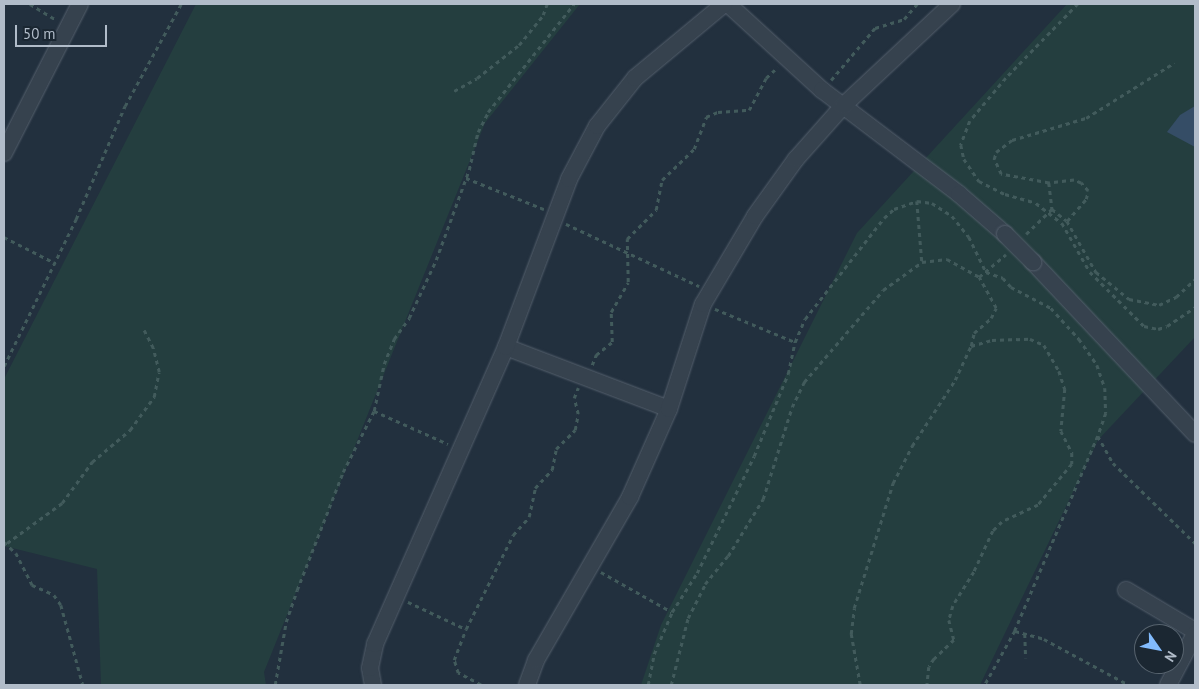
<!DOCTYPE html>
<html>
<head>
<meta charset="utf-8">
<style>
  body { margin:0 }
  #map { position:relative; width:1199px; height:689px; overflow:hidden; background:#22303e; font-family:"PT Sans",sans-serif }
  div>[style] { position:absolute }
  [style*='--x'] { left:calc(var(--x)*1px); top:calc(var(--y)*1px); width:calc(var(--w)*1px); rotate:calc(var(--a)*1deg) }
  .green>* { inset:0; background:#243e3f }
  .water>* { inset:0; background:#354d66 }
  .path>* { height:2.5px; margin-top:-1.25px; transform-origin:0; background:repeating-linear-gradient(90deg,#425b5c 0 4px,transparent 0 8px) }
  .roads { filter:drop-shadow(0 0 1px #545f6c) drop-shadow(0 0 1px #545f6c) }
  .minor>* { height:16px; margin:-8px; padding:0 8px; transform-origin:8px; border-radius:8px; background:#36424e }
  .bridges { filter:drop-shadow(0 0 1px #545f6c) drop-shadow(0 0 1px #545f6c) }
  .minor-bridge>* { height:16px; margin:-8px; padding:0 8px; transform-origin:8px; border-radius:8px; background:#36424e }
  span { translate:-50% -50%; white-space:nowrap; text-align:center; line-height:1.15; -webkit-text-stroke:4px #1b2732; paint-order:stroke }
  .frame { position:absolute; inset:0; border:5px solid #b1bcc9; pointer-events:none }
  .north { position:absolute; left:1134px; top:624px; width:50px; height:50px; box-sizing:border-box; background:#1b2732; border:1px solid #57636e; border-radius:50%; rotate:123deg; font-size:14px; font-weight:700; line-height:20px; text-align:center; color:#b1bcc9 }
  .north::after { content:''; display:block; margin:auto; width:18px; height:22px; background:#82bbfd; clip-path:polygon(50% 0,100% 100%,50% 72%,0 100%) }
  .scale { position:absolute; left:15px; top:25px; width:92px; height:22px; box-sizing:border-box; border:2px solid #b1bcc9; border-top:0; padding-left:6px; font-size:15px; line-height:18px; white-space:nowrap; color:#b1bcc9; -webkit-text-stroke:4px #1b2732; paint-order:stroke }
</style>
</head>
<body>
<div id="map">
  <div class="green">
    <i style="clip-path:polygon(196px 4px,580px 4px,485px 123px,264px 672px,266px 685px,101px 685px,97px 569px,4px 546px,4px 379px)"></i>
    <i style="clip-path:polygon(1067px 4px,1195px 4px,1195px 337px,1098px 440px,980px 685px,641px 685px,661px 625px,857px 233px)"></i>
  </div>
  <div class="water">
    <i style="clip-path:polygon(1195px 106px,1195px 147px,1167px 132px,1180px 115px)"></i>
  </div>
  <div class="path">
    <i style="--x:30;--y:4;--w:31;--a:31"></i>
    <i style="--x:1078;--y:4;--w:103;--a:134.2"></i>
    <i style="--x:1006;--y:78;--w:56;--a:129.9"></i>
    <i style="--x:970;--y:121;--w:26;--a:111"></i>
    <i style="--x:961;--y:145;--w:14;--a:78"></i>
    <i style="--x:964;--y:159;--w:27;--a:56"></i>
    <i style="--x:979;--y:181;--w:29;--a:27"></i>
    <i style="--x:1005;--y:194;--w:32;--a:16"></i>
    <i style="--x:1036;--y:203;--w:33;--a:38"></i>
    <i style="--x:1062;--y:223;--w:56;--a:60.3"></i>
    <i style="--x:1090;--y:272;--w:76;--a:45"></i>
    <i style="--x:1144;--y:326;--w:14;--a:12"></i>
    <i style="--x:1158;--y:329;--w:9;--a:-18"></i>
    <i style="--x:1167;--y:326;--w:34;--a:-34"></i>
    <i style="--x:831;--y:80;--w:68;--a:-49.8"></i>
    <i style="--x:875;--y:28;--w:30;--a:-17"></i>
    <i style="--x:904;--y:19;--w:20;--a:-49"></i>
    <i style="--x:454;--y:91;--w:26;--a:-29"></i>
    <i style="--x:477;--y:78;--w:53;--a:-38.2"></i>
    <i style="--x:519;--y:45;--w:38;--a:-51"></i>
    <i style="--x:543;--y:15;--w:12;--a:-70"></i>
    <i style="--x:466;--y:178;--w:84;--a:21.7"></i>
    <i style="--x:1049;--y:183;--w:26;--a:83"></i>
    <i style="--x:1052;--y:209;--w:19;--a:39"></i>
    <i style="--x:1067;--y:221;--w:59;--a:60.4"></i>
    <i style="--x:1096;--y:272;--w:43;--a:39.3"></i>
    <i style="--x:1129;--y:299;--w:31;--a:11"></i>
    <i style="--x:1159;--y:305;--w:19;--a:-25"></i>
    <i style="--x:1176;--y:297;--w:26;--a:-43"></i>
    <i style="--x:917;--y:201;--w:61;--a:85.3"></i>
    <i style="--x:1067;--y:221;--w:29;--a:-49"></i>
    <i style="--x:1086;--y:199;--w:8;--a:-76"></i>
    <i style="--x:1088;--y:191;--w:11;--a:-131"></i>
    <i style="--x:1081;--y:183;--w:8;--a:-157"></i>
    <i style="--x:1074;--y:180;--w:25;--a:173"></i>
    <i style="--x:1049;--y:183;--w:49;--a:-169.4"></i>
    <i style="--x:1001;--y:174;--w:17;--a:-115"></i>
    <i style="--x:994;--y:159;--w:7;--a:-74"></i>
    <i style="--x:996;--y:152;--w:20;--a:-37"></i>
    <i style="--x:1012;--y:140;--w:77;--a:-16.6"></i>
    <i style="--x:1086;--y:118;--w:104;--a:-32"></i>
    <i style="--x:566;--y:224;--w:147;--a:25"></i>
    <i style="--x:1026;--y:234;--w:36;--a:-44"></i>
    <i style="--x:4;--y:237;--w:57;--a:27"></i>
    <i style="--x:715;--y:309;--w:87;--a:22.4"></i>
    <i style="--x:971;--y:346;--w:13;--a:-77"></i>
    <i style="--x:974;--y:333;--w:23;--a:-41"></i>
    <i style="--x:991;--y:318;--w:11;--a:-63"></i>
    <i style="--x:996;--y:308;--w:35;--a:-119"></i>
    <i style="--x:592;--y:365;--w:11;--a:-68"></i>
    <i style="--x:596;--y:355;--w:21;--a:-39"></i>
    <i style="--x:612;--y:342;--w:30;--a:-92"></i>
    <i style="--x:611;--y:312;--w:34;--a:-60"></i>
    <i style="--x:628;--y:282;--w:43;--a:-91.3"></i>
    <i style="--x:627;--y:239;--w:41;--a:-45"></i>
    <i style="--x:656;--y:210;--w:31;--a:-79"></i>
    <i style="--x:662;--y:180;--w:45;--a:-44.1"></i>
    <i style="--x:694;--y:149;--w:34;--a:-69"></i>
    <i style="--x:706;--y:117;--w:13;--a:-23"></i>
    <i style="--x:718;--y:112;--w:31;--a:-4"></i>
    <i style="--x:749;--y:110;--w:36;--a:-62"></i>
    <i style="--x:766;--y:78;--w:16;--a:-43"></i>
    <i style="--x:4;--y:366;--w:164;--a:-63.9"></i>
    <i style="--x:76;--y:219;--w:123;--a:-66.6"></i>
    <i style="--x:125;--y:106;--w:116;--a:-61.2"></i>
    <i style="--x:374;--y:411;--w:81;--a:24"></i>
    <i style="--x:1098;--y:436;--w:31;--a:61"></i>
    <i style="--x:1113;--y:463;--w:115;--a:44.3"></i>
    <i style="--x:4;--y:542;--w:16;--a:43"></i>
    <i style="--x:16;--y:553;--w:36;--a:63"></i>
    <i style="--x:32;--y:585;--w:24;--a:24"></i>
    <i style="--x:54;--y:595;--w:12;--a:55"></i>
    <i style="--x:61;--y:605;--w:83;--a:74.6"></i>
    <i style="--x:7;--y:543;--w:68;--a:-36"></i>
    <i style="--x:62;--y:503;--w:51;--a:-53.8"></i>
    <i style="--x:92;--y:462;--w:50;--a:-40.1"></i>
    <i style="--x:130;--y:430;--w:41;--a:-54"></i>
    <i style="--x:154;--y:397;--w:25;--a:-79"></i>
    <i style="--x:159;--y:372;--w:25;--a:-104"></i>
    <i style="--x:153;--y:348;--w:20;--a:-117"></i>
    <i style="--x:601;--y:572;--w:81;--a:29.4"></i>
    <i style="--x:408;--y:602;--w:64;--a:25"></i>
    <i style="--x:1015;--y:631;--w:30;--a:15"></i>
    <i style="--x:1044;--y:639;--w:97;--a:28.4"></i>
    <i style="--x:1025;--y:634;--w:24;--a:88"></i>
    <i style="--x:275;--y:685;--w:64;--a:-80.1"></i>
    <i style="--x:286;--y:622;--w:34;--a:-71"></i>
    <i style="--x:297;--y:590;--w:127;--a:-68.7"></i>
    <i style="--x:343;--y:472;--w:68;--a:-63.1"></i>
    <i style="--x:374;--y:411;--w:48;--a:-78"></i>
    <i style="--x:384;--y:364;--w:27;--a:-68"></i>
    <i style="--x:394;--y:339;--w:26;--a:-54"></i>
    <i style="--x:409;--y:318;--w:64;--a:-65"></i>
    <i style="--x:436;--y:260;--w:96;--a:-69.9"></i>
    <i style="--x:469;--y:170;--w:39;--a:-77"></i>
    <i style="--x:478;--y:132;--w:22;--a:-63"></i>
    <i style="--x:488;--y:112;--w:138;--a:-51.5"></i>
    <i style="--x:481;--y:685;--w:26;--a:-152"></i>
    <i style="--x:458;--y:673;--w:14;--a:-107"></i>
    <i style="--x:454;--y:660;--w:33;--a:-69"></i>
    <i style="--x:466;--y:629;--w:105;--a:-63.4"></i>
    <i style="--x:513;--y:535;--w:24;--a:-48"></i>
    <i style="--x:529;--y:517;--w:30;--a:-78"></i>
    <i style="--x:535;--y:488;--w:25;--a:-47"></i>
    <i style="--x:552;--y:470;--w:21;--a:-79"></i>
    <i style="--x:556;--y:449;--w:27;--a:-45"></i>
    <i style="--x:575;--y:430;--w:16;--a:-79"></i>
    <i style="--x:578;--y:414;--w:16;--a:-104"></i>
    <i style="--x:574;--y:398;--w:11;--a:-68"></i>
    <i style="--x:648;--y:685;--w:32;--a:-79"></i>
    <i style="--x:654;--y:654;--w:46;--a:-66.8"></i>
    <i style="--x:672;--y:612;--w:46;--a:-57.3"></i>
    <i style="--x:697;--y:573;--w:130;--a:-64"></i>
    <i style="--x:754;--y:456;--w:89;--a:-67.5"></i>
    <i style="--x:788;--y:374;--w:33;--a:-78"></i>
    <i style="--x:795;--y:342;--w:25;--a:-67"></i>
    <i style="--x:805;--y:319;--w:128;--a:-52"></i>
    <i style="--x:884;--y:218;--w:13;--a:-42"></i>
    <i style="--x:894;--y:209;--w:24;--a:-19"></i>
    <i style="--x:917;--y:201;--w:15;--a:8"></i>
    <i style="--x:932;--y:203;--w:24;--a:33"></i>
    <i style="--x:952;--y:216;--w:27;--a:51"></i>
    <i style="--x:969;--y:237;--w:39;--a:64"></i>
    <i style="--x:986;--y:272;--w:18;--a:19"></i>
    <i style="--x:1003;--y:278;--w:12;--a:48"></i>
    <i style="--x:1011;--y:287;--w:45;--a:27.7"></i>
    <i style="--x:1051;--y:308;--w:42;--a:47.9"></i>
    <i style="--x:1079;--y:339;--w:32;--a:55"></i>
    <i style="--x:1097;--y:365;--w:24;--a:71"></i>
    <i style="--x:1105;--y:388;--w:25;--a:88"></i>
    <i style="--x:1106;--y:413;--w:24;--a:109"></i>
    <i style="--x:1098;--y:436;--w:212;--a:113.1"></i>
    <i style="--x:1015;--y:631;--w:62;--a:119.1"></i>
    <i style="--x:671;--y:685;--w:69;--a:-75.8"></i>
    <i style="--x:688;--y:618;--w:38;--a:-63"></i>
    <i style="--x:705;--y:584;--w:36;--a:-51"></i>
    <i style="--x:728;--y:556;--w:67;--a:-58.4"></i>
    <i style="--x:763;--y:499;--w:96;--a:-72.5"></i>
    <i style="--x:792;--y:407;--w:28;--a:-64"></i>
    <i style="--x:804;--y:382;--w:121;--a:-49.3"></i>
    <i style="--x:883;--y:290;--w:48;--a:-35.7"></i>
    <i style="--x:922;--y:262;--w:25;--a:-7"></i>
    <i style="--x:947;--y:259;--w:37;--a:29"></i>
    <i style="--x:979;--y:277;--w:35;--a:-40"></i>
    <i style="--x:860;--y:685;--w:52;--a:-100"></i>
    <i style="--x:851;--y:634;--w:26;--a:-83"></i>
    <i style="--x:854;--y:608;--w:131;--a:-72.7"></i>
    <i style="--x:893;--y:483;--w:42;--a:-62.8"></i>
    <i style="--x:912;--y:446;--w:79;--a:-56.9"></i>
    <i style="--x:955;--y:380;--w:38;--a:-65"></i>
    <i style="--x:971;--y:346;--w:22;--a:-16"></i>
    <i style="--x:992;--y:340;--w:38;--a:-2"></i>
    <i style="--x:1030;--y:339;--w:15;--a:23"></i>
    <i style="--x:1044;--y:345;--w:30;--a:60"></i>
    <i style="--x:1059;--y:371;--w:19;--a:72"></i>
    <i style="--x:1065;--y:389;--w:42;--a:95.4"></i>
    <i style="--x:1061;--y:431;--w:25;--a:63"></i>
    <i style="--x:1072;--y:453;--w:11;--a:90"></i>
    <i style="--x:1072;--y:464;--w:53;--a:129.7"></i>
    <i style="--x:1038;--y:505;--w:40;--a:155"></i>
    <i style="--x:1002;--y:522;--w:13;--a:135"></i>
    <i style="--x:993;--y:531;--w:45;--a:114.9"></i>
    <i style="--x:974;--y:572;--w:40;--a:122"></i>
    <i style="--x:953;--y:606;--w:15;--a:106"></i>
    <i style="--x:949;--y:620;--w:21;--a:76"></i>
    <i style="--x:954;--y:640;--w:28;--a:136"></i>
    <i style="--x:934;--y:659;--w:9;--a:122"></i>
    <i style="--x:929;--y:667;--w:18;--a:96"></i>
  </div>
  <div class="roads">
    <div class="minor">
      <i style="--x:728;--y:4;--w:127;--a:42.5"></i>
      <i style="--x:822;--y:90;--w:172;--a:37.2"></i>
      <i style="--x:959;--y:194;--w:61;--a:41"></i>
      <i style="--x:4;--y:153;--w:167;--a:-63"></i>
      <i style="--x:1033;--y:262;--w:236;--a:46.7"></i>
      <i style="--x:506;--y:347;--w:174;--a:20.8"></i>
      <i style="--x:1126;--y:590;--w:80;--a:30.7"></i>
      <i style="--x:373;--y:685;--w:17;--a:-100"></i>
      <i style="--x:370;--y:668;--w:25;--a:-78"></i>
      <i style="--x:375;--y:644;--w:325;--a:-66.2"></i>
      <i style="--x:506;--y:347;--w:179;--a:-69.4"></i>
      <i style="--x:569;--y:179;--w:60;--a:-62.2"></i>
      <i style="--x:597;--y:126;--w:61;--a:-51.6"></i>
      <i style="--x:635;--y:78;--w:116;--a:-39.7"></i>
      <i style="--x:527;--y:685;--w:27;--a:-70"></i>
      <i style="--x:536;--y:660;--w:188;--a:-60"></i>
      <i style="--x:630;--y:497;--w:96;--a:-66.1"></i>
      <i style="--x:669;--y:409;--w:110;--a:-72.1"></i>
      <i style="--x:703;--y:304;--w:102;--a:-59.4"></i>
      <i style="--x:755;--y:216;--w:70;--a:-54.3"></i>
      <i style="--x:796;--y:159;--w:71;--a:-48.4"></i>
      <i style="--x:843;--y:106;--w:149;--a:-43.1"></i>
      <i style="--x:1168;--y:685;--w:58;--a:-62.1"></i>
    </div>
  </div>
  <div class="bridges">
    <div class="minor-bridge">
      <i style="--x:1005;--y:234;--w:40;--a:45"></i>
    </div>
  </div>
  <div class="frame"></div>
  <div class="north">N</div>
  <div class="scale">50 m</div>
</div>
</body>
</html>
